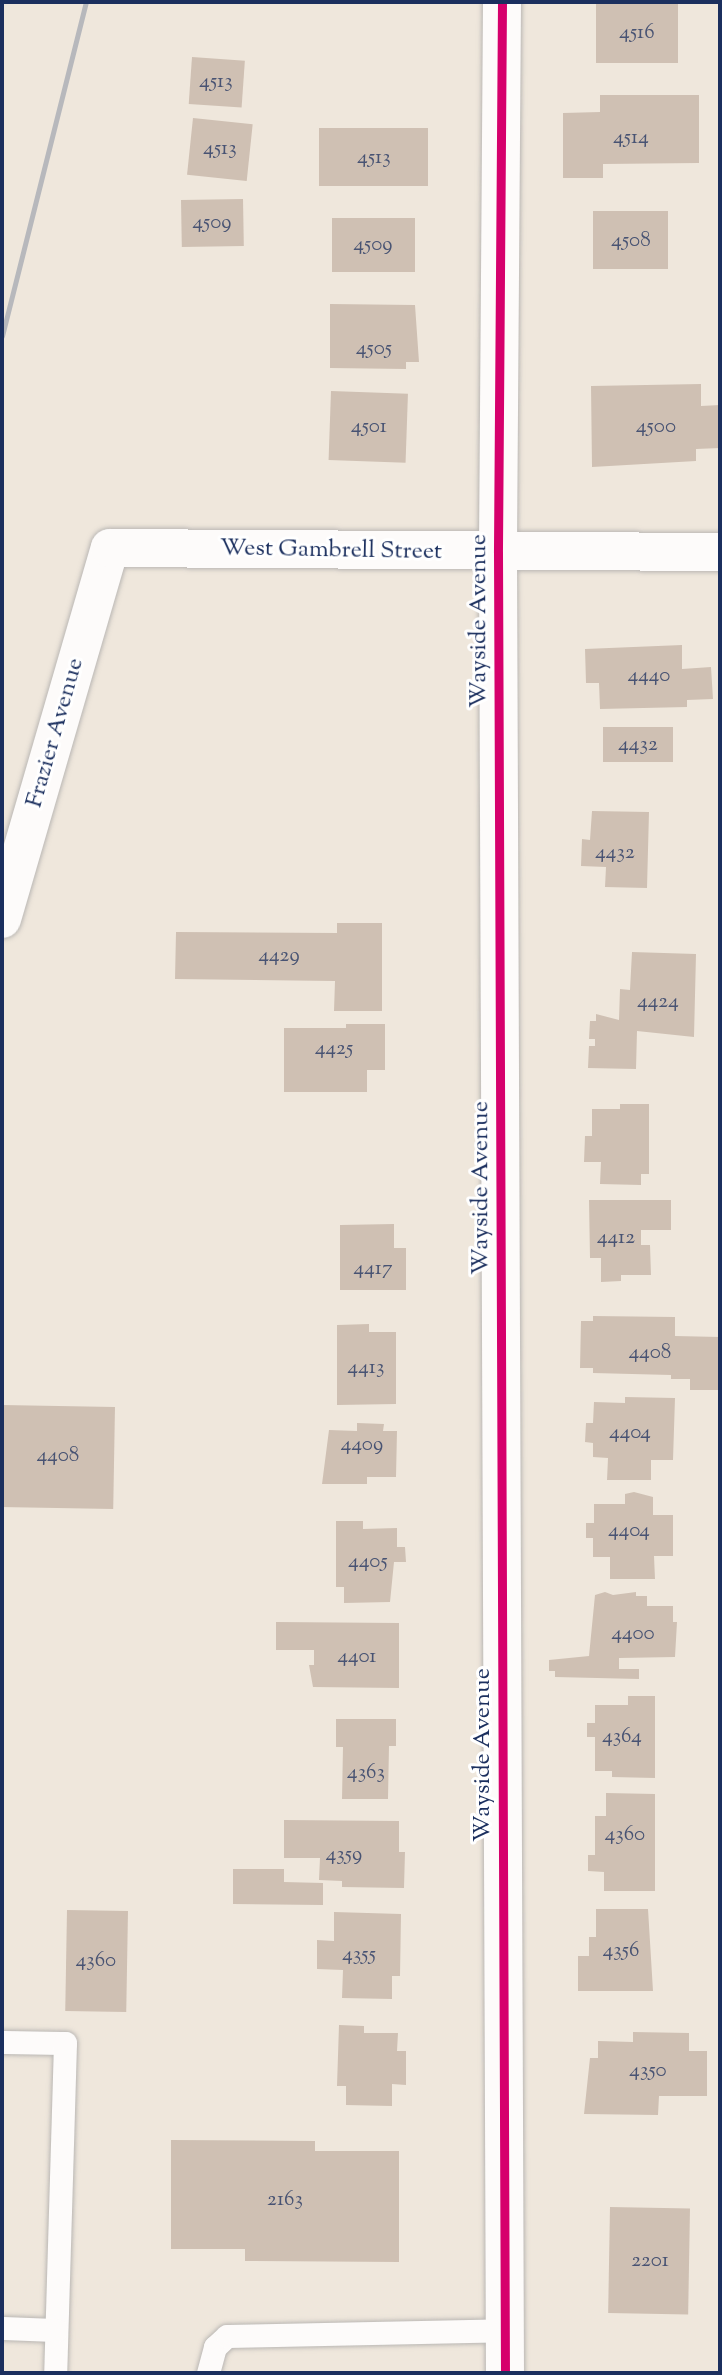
<!DOCTYPE html>
<html>
<head>
<meta charset="utf-8">
<style>
  body { margin:0 }
  #map { position:relative; width:722px; height:2375px; overflow:hidden; background:#efe7dc; font-family:"Sorts Mill Goudy",serif }
  div>[style] { position:absolute }
  [style*='--x'] { left:calc(var(--x)*1px); top:calc(var(--y)*1px); width:calc(var(--w)*1px); rotate:calc(var(--a)*1deg) }
  .building>* { inset:0; background:#cfc0b3; transform-origin:0 0 }
  .roads { filter:drop-shadow(0 0 2px #bab7b4) drop-shadow(0 0 2px #bab7b4) }
  .service>* { height:23px; margin:-11.5px; padding:0 11.5px; transform-origin:11.5px; border-radius:11.5px; background:#fdfbfa }
  .minor>* { height:38px; margin:-19px; padding:0 19px; transform-origin:19px; border-radius:19px; background:#fdfbfa }
  .rail>* { height:5px; margin:-2.5px; padding:0 2.5px; transform-origin:2.5px; border-radius:2.5px; background:#b7b8bc }
  .cycleway>* { height:9px; margin:-4.5px; padding:0 4.5px; transform-origin:4.5px; border-radius:4.5px; background:#d6006c }
  span { translate:-50% -50%; white-space:nowrap; text-align:center; line-height:1.15; -webkit-text-stroke:6px #fff; paint-order:stroke }
  .number-label { font-size:21px; color:#485373 }
  .number-label span { -webkit-text-stroke-width:0 }
  .street-label { font-size:24px; color:#1b2f5e }
  .frame { position:absolute; inset:0; border:4px solid #1b2f5e; pointer-events:none }
</style>
</head>
<body>
<div id="map">
  <div class="building">
    <i style="left:596px;top:2px;width:82px;height:61px"></i>
    <i style="left:192px;top:57px;width:53px;height:47px;rotate:4deg"></i>
    <i style="clip-path:polygon(600px 95px,699px 95px,699px 163px,603px 164px,603px 178px,563px 178px,563px 113px,600px 112px)"></i>
    <i style="left:193px;top:118px;width:60px;height:57px;rotate:6deg"></i>
    <i style="left:428px;top:128px;width:58px;height:109px;rotate:90deg"></i>
    <i style="left:243px;top:199px;width:47px;height:62px;rotate:89deg"></i>
    <i style="left:668px;top:211px;width:58px;height:75px;rotate:90deg"></i>
    <i style="left:332px;top:218px;width:83px;height:54px"></i>
    <i style="clip-path:polygon(330px 304px,415px 305px,419px 362px,406px 362px,406px 369px,330px 368px)"></i>
    <i style="clip-path:polygon(701px 384px,701px 406px,720px 405px,720px 448px,696px 449px,696px 461px,592px 467px,591px 386px)"></i>
    <i style="left:331px;top:391px;width:77px;height:69px;rotate:2deg"></i>
    <i style="clip-path:polygon(682px 645px,682px 669px,711px 667px,713px 699px,687px 700px,687px 707px,600px 709px,599px 683px,586px 683px,585px 649px)"></i>
    <i style="left:603px;top:727px;width:70px;height:35px"></i>
    <i style="clip-path:polygon(592px 811px,649px 812px,647px 888px,605px 887px,606px 867px,581px 866px,582px 839px,590px 840px)"></i>
    <i style="clip-path:polygon(337px 923px,382px 923px,382px 1011px,334px 1011px,335px 981px,175px 979px,176px 932px,337px 933px)"></i>
    <i style="clip-path:polygon(632px 952px,696px 954px,694px 1037px,637px 1031px,636px 1069px,588px 1068px,589px 1046px,595px 1046px,595px 1039px,589px 1039px,590px 1021px,596px 1021px,596px 1014px,619px 1020px,620px 989px,630px 990px)"></i>
    <i style="clip-path:polygon(346px 1024px,385px 1024px,385px 1070px,367px 1070px,367px 1092px,284px 1092px,284px 1028px,346px 1028px)"></i>
    <i style="clip-path:polygon(620px 1104px,649px 1104px,649px 1174px,641px 1174px,641px 1185px,600px 1184px,601px 1162px,584px 1162px,585px 1136px,592px 1136px,592px 1109px,620px 1109px)"></i>
    <i style="clip-path:polygon(589px 1200px,671px 1200px,671px 1230px,641px 1230px,641px 1245px,650px 1245px,651px 1275px,621px 1275px,621px 1281px,601px 1282px,601px 1258px,590px 1258px)"></i>
    <i style="clip-path:polygon(394px 1224px,394px 1248px,406px 1248px,406px 1290px,340px 1290px,340px 1225px)"></i>
    <i style="clip-path:polygon(593px 1316px,675px 1317px,675px 1336px,720px 1337px,720px 1390px,690px 1390px,690px 1379px,671px 1379px,671px 1375px,593px 1373px,593px 1368px,580px 1368px,581px 1321px,593px 1321px)"></i>
    <i style="clip-path:polygon(369px 1324px,369px 1332px,396px 1332px,396px 1404px,337px 1405px,337px 1325px)"></i>
    <i style="clip-path:polygon(625px 1397px,675px 1398px,673px 1460px,651px 1460px,651px 1480px,607px 1480px,608px 1458px,593px 1457px,593px 1443px,585px 1442px,586px 1423px,593px 1423px,594px 1402px,625px 1403px)"></i>
    <i style="left:2px;top:1405px;width:113px;height:102px;rotate:1deg"></i>
    <i style="clip-path:polygon(357px 1423px,384px 1424px,383px 1431px,397px 1431px,396px 1477px,367px 1477px,367px 1484px,322px 1484px,329px 1430px,357px 1431px)"></i>
    <i style="clip-path:polygon(634px 1492px,653px 1497px,653px 1515px,673px 1515px,673px 1556px,654px 1556px,655px 1579px,610px 1579px,610px 1557px,593px 1557px,593px 1538px,586px 1538px,586px 1523px,594px 1523px,594px 1504px,625px 1504px,625px 1494px)"></i>
    <i style="clip-path:polygon(336px 1521px,363px 1521px,363px 1529px,397px 1528px,397px 1547px,405px 1547px,406px 1562px,394px 1562px,390px 1602px,344px 1603px,344px 1587px,336px 1587px)"></i>
    <i style="clip-path:polygon(605px 1592px,613px 1595px,636px 1592px,636px 1596px,647px 1596px,647px 1606px,673px 1606px,673px 1622px,677px 1622px,675px 1657px,619px 1658px,619px 1669px,639px 1669px,639px 1679px,555px 1677px,555px 1671px,549px 1671px,549px 1660px,589px 1656px,595px 1595px)"></i>
    <i style="clip-path:polygon(276px 1622px,399px 1623px,399px 1688px,313px 1687px,309px 1665px,314px 1665px,314px 1650px,276px 1650px)"></i>
    <i style="clip-path:polygon(628px 1696px,655px 1696px,655px 1778px,612px 1777px,612px 1771px,595px 1771px,595px 1737px,587px 1737px,587px 1723px,595px 1723px,595px 1705px,628px 1705px)"></i>
    <i style="clip-path:polygon(336px 1719px,396px 1719px,396px 1746px,389px 1746px,388px 1799px,342px 1799px,343px 1747px,336px 1747px)"></i>
    <i style="clip-path:polygon(606px 1793px,655px 1794px,655px 1891px,604px 1891px,604px 1872px,588px 1871px,588px 1855px,595px 1855px,595px 1816px,606px 1816px)"></i>
    <i style="clip-path:polygon(284px 1820px,399px 1821px,399px 1852px,405px 1852px,404px 1888px,342px 1887px,342px 1881px,319px 1880px,320px 1858px,284px 1858px)"></i>
    <i style="clip-path:polygon(233px 1869px,284px 1869px,284px 1882px,323px 1883px,323px 1905px,233px 1904px)"></i>
    <i style="clip-path:polygon(596px 1909px,648px 1909px,653px 1991px,578px 1991px,578px 1956px,589px 1956px,589px 1937px,596px 1937px)"></i>
    <i style="left:67px;top:1910px;width:61px;height:101px;rotate:1deg"></i>
    <i style="clip-path:polygon(334px 1912px,401px 1914px,400px 1976px,392px 1976px,392px 1999px,342px 1998px,343px 1970px,317px 1969px,317px 1940px,334px 1941px)"></i>
    <i style="clip-path:polygon(339px 2025px,364px 2026px,364px 2033px,398px 2033px,397px 2051px,406px 2051px,406px 2085px,392px 2084px,392px 2106px,346px 2105px,346px 2086px,337px 2086px)"></i>
    <i style="clip-path:polygon(633px 2032px,689px 2033px,689px 2051px,707px 2051px,707px 2096px,659px 2096px,658px 2115px,584px 2114px,590px 2058px,598px 2058px,598px 2041px,633px 2042px)"></i>
    <i style="clip-path:polygon(171px 2140px,315px 2141px,315px 2151px,399px 2151px,399px 2262px,245px 2261px,245px 2249px,171px 2249px)"></i>
    <i style="left:610px;top:2207px;width:80px;height:106px;rotate:1deg"></i>
  </div>
  <div class="roads">
    <div class="service">
      <i style="--x:2;--y:2042;--w:63;--a:0.9"></i>
      <i style="--x:65;--y:2043;--w:330;--a:91.7"></i>
      <i style="--x:2;--y:2328;--w:54;--a:2.1"></i>
      <i style="--x:208;--y:2373;--w:27;--a:-75"></i>
      <i style="--x:215;--y:2347;--w:16;--a:-43"></i>
      <i style="--x:227;--y:2336;--w:279;--a:-1.2"></i>
    </div>
    <div class="minor">
      <i style="--x:502;--y:2;--w:551;--a:90.42"></i>
      <i style="--x:498;--y:553;--w:1820;--a:89.78"></i>
      <i style="--x:2;--y:919;--w:386;--a:-73.8"></i>
      <i style="--x:110;--y:548;--w:610;--a:0.38"></i>
    </div>
  </div>
  <div class="rail">
    <i style="--x:2;--y:336;--w:344;--a:-75.9"></i>
  </div>
  <div class="cycleway">
    <i style="--x:502;--y:2;--w:551;--a:90.42"></i>
    <i style="--x:498;--y:553;--w:1820;--a:89.78"></i>
  </div>
  <div class="number-label">
    <span style="left:637px;top:33px">4516</span>
    <span style="left:216px;top:82px">4513</span>
    <span style="left:631px;top:138px">4514</span>
    <span style="left:220px;top:149px">4513</span>
    <span style="left:374px;top:158px">4513</span>
    <span style="left:212px;top:223px">4509</span>
    <span style="left:631px;top:241px">4508</span>
    <span style="left:373px;top:245px">4509</span>
    <span style="left:374px;top:349px">4505</span>
    <span style="left:369px;top:427px">4501</span>
    <span style="left:656px;top:427px">4500</span>
    <span style="left:649px;top:676px">4440</span>
    <span style="left:638px;top:745px">4432</span>
    <span style="left:615px;top:853px">4432</span>
    <span style="left:279px;top:956px">4429</span>
    <span style="left:658px;top:1002px">4424</span>
    <span style="left:334px;top:1049px">4425</span>
    <span style="left:616px;top:1238px">4412</span>
    <span style="left:373px;top:1269px">4417</span>
    <span style="left:650px;top:1353px">4408</span>
    <span style="left:366px;top:1368px">4413</span>
    <span style="left:630px;top:1433px">4404</span>
    <span style="left:362px;top:1445px">4409</span>
    <span style="left:58px;top:1456px">4408</span>
    <span style="left:629px;top:1531px">4404</span>
    <span style="left:368px;top:1562px">4405</span>
    <span style="left:633px;top:1634px">4400</span>
    <span style="left:357px;top:1657px">4401</span>
    <span style="left:622px;top:1737px">4364</span>
    <span style="left:366px;top:1773px">4363</span>
    <span style="left:625px;top:1835px">4360</span>
    <span style="left:344px;top:1855px">4359</span>
    <span style="left:621px;top:1951px">4356</span>
    <span style="left:359px;top:1955px">4355</span>
    <span style="left:96px;top:1961px">4360</span>
    <span style="left:648px;top:2071px">4350</span>
    <span style="left:285px;top:2200px">2163</span>
    <span style="left:650px;top:2261px">2201</span>
  </div>
  <div class="street-label">
    <span style="left:331px;top:551px;rotate:1deg">West Gambrell Street</span>
    <span style="left:480px;top:621px;rotate:-90deg">Wayside Avenue</span>
    <span style="left:56px;top:733px;rotate:-74deg">Frazier Avenue</span>
    <span style="left:482px;top:1188px;rotate:-90deg">Wayside Avenue</span>
    <span style="left:484px;top:1755px;rotate:-90deg">Wayside Avenue</span>
  </div>
  <div class="frame"></div>
</div>
</body>
</html>
